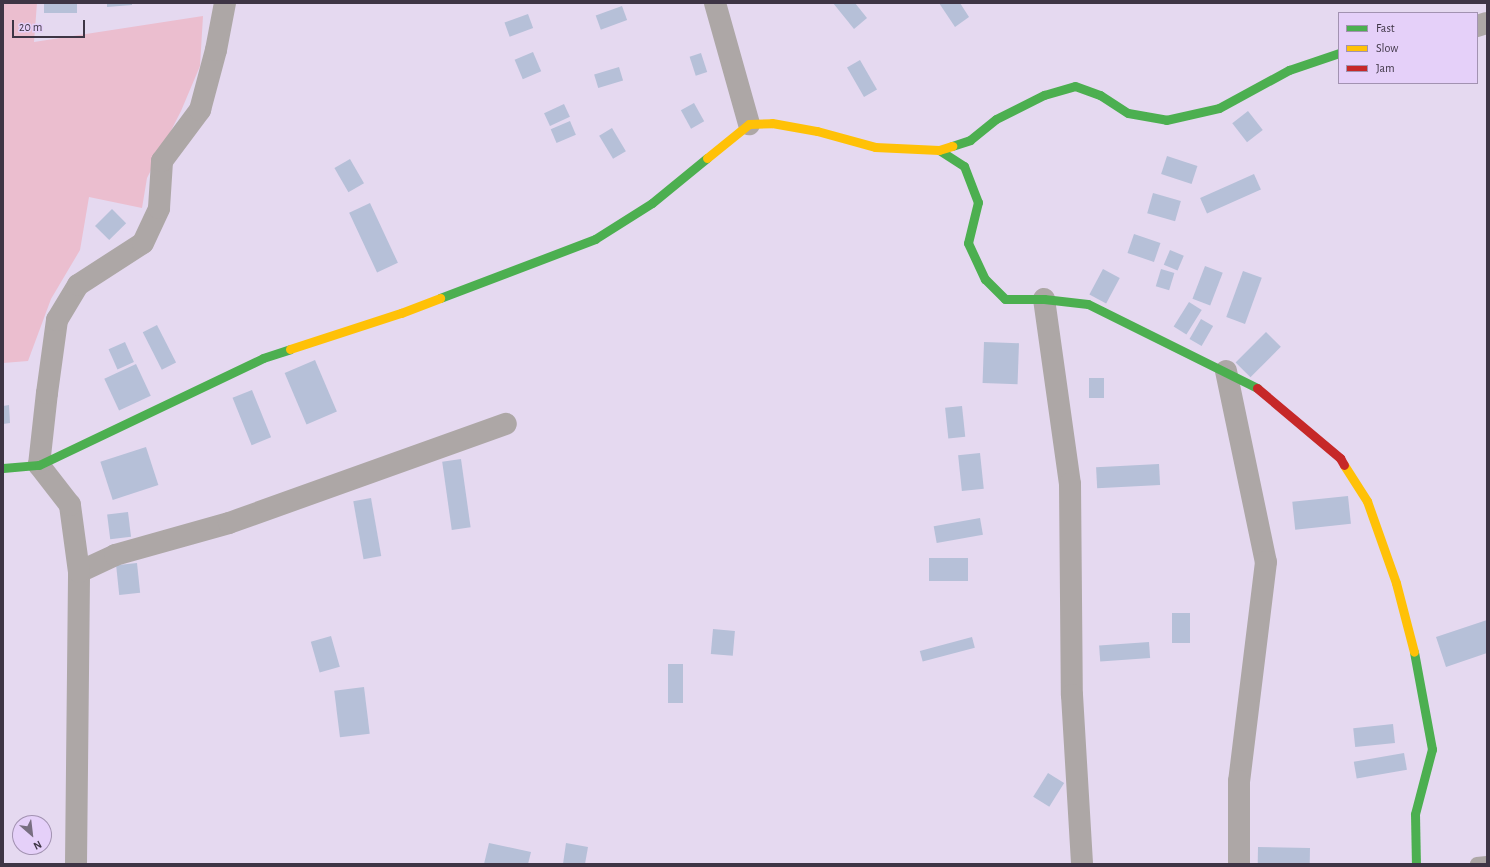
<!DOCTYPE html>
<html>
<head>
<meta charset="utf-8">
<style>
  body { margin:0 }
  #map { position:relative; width:1490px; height:867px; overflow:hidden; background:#e5d9f0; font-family:"Alegreya Sans",sans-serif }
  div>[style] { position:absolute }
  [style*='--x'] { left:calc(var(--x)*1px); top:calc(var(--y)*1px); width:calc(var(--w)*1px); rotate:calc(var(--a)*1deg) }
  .green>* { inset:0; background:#ebbecf }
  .building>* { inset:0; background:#b6c0d8; transform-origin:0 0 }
  .lane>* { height:14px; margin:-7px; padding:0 7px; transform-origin:7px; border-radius:7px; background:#ada7a6 }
  .street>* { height:22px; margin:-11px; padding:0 11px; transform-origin:11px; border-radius:11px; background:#ada7a6 }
  .fast>* { height:9px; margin:-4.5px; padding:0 4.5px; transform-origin:4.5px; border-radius:4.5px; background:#4caf50 }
  .slow>* { height:9px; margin:-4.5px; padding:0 4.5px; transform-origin:4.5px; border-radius:4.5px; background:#ffc107 }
  .jam>* { height:9px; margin:-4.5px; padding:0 4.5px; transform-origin:4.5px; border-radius:4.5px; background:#c62828 }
  span { translate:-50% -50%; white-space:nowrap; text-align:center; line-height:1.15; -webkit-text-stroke:3px #e5d0f9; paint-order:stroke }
  .frame { position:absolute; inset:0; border:4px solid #3e3545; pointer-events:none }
  .legend { position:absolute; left:1338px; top:12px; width:140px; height:72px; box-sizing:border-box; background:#e5d0f9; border:1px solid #a292b1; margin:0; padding:5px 7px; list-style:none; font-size:12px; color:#3e3545 }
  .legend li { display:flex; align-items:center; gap:8px; height:20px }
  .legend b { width:20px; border:1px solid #a292b1 }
  .north { position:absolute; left:12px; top:815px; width:40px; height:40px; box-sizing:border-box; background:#e5d0f9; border:1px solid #a292b1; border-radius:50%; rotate:152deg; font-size:11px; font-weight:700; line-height:16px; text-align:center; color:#3e3545 }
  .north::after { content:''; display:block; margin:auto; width:14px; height:18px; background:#786e81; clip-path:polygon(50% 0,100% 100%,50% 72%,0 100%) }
  .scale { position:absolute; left:12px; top:20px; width:73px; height:18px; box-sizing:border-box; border:2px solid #3e3545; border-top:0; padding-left:5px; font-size:12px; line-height:14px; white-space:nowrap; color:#3e3545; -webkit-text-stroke:3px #e5d0f9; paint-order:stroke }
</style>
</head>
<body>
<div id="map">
  <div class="green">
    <i style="clip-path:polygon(3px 3px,37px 3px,34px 42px,203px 16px,200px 66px,181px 111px,147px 178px,142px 208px,89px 197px,80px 250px,51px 299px,28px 361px,3px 363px)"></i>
  </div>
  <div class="building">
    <i style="left:44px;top:3px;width:33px;height:10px"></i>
    <i style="clip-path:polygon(107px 3px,132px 3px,132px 5px,107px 7px)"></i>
    <i style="clip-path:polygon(833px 3px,855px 3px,867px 18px,854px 29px)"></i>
    <i style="clip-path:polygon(939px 3px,960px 3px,969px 17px,955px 27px)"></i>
    <i style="left:622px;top:6px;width:15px;height:28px;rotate:70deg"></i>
    <i style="left:528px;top:14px;width:15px;height:25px;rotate:70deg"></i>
    <i style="left:533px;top:52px;width:21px;height:20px;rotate:67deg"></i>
    <i style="left:701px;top:53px;width:20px;height:12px;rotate:72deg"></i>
    <i style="left:860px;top:60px;width:34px;height:15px;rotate:60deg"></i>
    <i style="left:619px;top:67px;width:14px;height:26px;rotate:73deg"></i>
    <i style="left:694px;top:103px;width:21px;height:15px;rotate:61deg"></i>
    <i style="left:564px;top:104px;width:14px;height:22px;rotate:65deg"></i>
    <i style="left:1248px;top:111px;width:24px;height:20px;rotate:52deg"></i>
    <i style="left:570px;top:121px;width:15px;height:21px;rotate:67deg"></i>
    <i style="left:612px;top:128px;width:27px;height:15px;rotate:59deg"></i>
    <i style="left:1167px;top:156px;width:32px;height:19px;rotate:18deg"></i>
    <i style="left:350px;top:159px;width:28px;height:18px;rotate:60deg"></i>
    <i style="left:1254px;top:174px;width:17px;height:59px;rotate:66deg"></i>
    <i style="left:1153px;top:193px;width:29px;height:21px;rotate:16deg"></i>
    <i style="left:370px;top:203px;width:66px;height:23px;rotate:65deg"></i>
    <i style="left:112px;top:209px;width:20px;height:24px;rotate:45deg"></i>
    <i style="left:1134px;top:234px;width:28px;height:20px;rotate:19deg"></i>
    <i style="left:1170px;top:250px;width:15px;height:16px;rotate:23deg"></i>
    <i style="left:1205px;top:266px;width:19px;height:35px;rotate:21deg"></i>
    <i style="left:1103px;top:269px;width:19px;height:29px;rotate:28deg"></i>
    <i style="left:1161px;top:269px;width:14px;height:18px;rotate:17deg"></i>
    <i style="left:1243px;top:271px;width:20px;height:49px;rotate:20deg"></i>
    <i style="left:1189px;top:302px;width:15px;height:29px;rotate:32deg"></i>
    <i style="left:1201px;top:319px;width:14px;height:23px;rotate:30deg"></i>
    <i style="left:157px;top:325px;width:42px;height:16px;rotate:63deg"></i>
    <i style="left:1266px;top:332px;width:21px;height:43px;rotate:45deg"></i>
    <i style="left:125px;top:342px;width:22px;height:18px;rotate:66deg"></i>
    <i style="left:984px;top:342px;width:35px;height:41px;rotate:2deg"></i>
    <i style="left:315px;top:360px;width:56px;height:33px;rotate:67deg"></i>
    <i style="left:136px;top:364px;width:35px;height:35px;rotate:65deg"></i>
    <i style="left:1089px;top:378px;width:15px;height:20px"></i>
    <i style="left:252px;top:390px;width:51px;height:21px;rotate:68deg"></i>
    <i style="clip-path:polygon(9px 405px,10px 423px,3px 424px,3px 406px)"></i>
    <i style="left:962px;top:406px;width:31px;height:17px;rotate:84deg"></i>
    <i style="left:146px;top:447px;width:40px;height:48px;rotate:72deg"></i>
    <i style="left:980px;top:453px;width:36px;height:22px;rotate:84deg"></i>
    <i style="left:461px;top:459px;width:69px;height:19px;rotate:82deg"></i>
    <i style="left:1159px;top:464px;width:21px;height:63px;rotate:87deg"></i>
    <i style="left:1348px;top:496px;width:28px;height:56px;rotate:84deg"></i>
    <i style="left:371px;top:498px;width:59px;height:18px;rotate:80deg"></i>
    <i style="left:128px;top:512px;width:25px;height:21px;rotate:83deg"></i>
    <i style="left:980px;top:518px;width:17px;height:47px;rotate:80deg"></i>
    <i style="left:929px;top:558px;width:39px;height:23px"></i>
    <i style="left:137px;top:563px;width:30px;height:21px;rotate:84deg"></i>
    <i style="left:1172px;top:613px;width:18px;height:30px"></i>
    <i style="clip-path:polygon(1487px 620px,1487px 653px,1446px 667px,1436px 637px)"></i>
    <i style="left:713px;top:629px;width:22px;height:25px;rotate:5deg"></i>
    <i style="left:331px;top:636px;width:32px;height:21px;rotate:74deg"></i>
    <i style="left:972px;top:637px;width:11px;height:54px;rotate:75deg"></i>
    <i style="left:1149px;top:642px;width:16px;height:50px;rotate:86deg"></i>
    <i style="left:668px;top:664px;width:15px;height:39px"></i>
    <i style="left:364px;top:687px;width:47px;height:30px;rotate:83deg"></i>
    <i style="left:1393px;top:724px;width:19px;height:40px;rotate:84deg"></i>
    <i style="left:1404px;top:753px;width:17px;height:51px;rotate:80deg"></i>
    <i style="left:1048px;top:773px;width:19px;height:28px;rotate:32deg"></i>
    <i style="clip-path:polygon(489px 843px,531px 852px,528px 864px,484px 864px)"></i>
    <i style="clip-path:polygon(566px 843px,588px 847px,585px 864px,563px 864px)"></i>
    <i style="left:1258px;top:847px;width:52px;height:17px;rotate:1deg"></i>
  </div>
  <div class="lane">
    <i style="--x:1477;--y:864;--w:10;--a:-6"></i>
  </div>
  <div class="street">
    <i style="--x:715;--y:3;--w:126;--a:74.3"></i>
    <i style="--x:1477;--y:26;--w:10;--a:-17"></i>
    <i style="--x:1044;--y:299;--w:187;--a:82"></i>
    <i style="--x:1070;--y:484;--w:211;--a:89.5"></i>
    <i style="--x:1072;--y:695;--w:169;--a:86.6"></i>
    <i style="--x:1226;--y:371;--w:195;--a:78.2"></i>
    <i style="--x:1266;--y:562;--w:221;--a:97"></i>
    <i style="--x:1239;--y:781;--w:83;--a:90"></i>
    <i style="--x:79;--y:572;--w:40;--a:-25"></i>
    <i style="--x:115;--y:555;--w:118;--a:-15.7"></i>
    <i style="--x:229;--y:523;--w:294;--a:-19.7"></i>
    <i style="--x:76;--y:864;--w:292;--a:-89.4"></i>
    <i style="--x:79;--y:572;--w:68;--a:-97.7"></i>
    <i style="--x:70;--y:505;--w:51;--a:-127.8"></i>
    <i style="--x:39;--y:465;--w:72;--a:-83.7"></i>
    <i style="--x:47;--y:393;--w:74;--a:-82.2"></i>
    <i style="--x:57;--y:320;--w:41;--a:-59"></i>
    <i style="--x:78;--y:285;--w:77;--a:-32.9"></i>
    <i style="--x:143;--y:243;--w:38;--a:-65"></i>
    <i style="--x:159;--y:208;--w:47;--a:-86.3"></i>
    <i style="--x:162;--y:161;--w:64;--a:-53.3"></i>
    <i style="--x:200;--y:110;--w:62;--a:-75.1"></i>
    <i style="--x:216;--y:50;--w:48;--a:-79.2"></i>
  </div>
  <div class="fast">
    <i style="--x:952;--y:146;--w:19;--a:-18"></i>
    <i style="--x:970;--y:140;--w:33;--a:-39"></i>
    <i style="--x:996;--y:119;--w:54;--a:-26.6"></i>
    <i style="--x:1044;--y:95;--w:32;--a:-16"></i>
    <i style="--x:1075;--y:86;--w:27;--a:20"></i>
    <i style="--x:1100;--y:95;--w:33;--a:33"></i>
    <i style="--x:1128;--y:113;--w:39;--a:10"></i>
    <i style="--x:1166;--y:120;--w:54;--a:-12.8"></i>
    <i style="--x:1219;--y:108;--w:80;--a:-28.5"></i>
    <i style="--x:1289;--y:70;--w:53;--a:-18.8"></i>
    <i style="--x:939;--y:150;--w:30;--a:33"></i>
    <i style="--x:964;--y:166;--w:39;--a:69"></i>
    <i style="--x:978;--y:202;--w:42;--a:103.7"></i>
    <i style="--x:968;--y:243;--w:40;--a:65"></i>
    <i style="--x:985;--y:279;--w:28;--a:45"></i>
    <i style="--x:1005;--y:299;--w:39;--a:0"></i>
    <i style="--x:1044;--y:299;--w:44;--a:6.5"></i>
    <i style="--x:1088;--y:304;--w:189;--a:26.4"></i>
    <i style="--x:440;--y:298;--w:166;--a:-20.8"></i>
    <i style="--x:595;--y:239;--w:67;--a:-32.3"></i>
    <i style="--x:652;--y:203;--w:71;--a:-39.3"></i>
    <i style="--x:3;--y:468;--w:36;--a:-5"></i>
    <i style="--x:39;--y:465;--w:248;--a:-25.5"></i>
    <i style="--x:263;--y:358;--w:28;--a:-18"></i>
    <i style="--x:1414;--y:652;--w:99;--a:79.5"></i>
    <i style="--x:1432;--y:749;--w:67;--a:104.7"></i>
    <i style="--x:1415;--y:814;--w:50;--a:88.9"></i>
  </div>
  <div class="slow">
    <i style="--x:707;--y:158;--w:54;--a:-39"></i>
    <i style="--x:749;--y:124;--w:23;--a:-2"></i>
    <i style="--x:772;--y:123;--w:46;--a:10.1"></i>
    <i style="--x:817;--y:131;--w:60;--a:15.4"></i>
    <i style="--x:875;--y:147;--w:64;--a:2.7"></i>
    <i style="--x:939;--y:150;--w:14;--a:-17"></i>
    <i style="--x:290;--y:349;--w:117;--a:-18"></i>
    <i style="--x:401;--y:313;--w:42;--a:-21"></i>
    <i style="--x:1344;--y:465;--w:43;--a:57.4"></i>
    <i style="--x:1367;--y:501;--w:87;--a:70.5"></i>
    <i style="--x:1396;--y:583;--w:71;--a:75.4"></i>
  </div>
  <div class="jam">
    <i style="--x:1257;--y:388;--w:109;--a:40.1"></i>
    <i style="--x:1340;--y:458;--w:8;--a:60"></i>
  </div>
  <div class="frame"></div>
  <ul class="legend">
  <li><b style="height:5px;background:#4caf50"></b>Fast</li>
  <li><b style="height:5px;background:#ffc107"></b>Slow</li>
  <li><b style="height:5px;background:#c62828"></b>Jam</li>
  </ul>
  <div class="north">N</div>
  <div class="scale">20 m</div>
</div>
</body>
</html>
